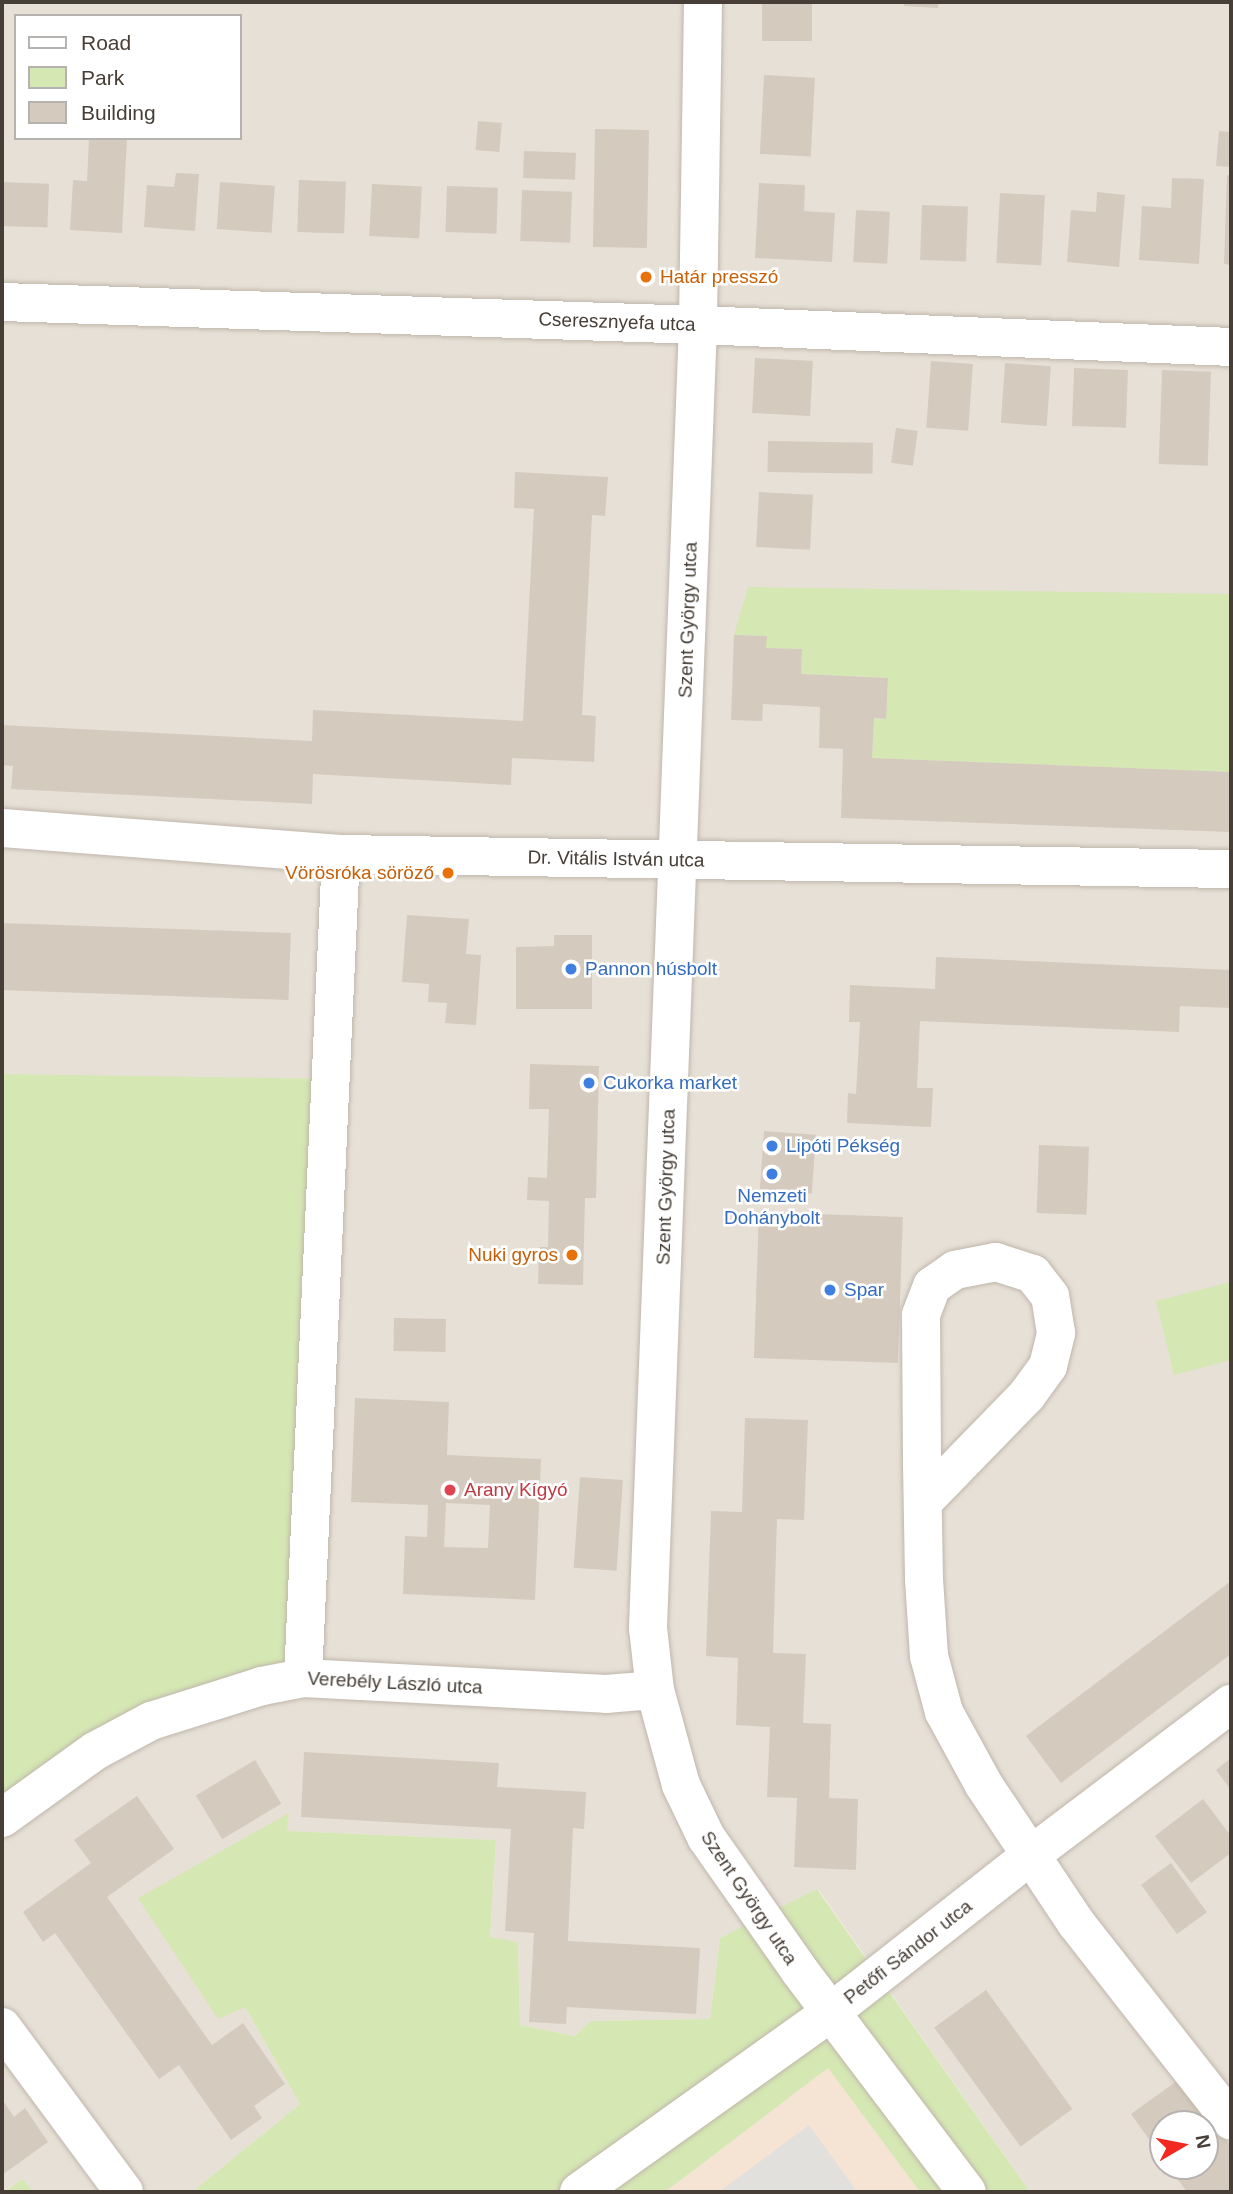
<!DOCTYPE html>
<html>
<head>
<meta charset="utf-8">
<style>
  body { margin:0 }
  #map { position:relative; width:1233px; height:2194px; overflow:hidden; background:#f4efe9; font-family:Arial,sans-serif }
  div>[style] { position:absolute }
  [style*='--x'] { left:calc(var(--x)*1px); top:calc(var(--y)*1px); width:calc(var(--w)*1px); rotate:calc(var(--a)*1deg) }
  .residential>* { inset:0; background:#e7e0d7 }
  .commercial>* { inset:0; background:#f5e4d4 }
  .green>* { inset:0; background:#d5e7b3 }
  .parking>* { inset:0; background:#e2e0dd }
  .building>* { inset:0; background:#d5cabe; transform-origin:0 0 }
  .roads { filter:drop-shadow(0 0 2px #bfb6ab) drop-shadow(0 0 2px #bfb6ab) }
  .minor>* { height:38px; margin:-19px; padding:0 19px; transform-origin:19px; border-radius:19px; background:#fff }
  .dots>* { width:19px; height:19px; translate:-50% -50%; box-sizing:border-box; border:4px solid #fff; border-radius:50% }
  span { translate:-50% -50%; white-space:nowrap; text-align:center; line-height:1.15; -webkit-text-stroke:5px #fff; paint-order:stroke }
  .food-label { font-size:19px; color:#c56008 }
  .left { translate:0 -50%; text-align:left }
  .right { translate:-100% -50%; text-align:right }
  .street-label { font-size:19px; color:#473f37 }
  .shop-label { font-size:19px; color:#366cbe }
  .health-label { font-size:19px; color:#be3a42 }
  .frame { position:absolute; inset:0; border:4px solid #473f37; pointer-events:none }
  .legend { position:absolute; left:14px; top:14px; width:228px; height:126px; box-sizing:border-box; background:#fff; border:2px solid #b5b2af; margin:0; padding:9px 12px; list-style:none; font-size:21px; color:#473f37 }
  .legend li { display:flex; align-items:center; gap:14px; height:35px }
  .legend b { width:35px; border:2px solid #b5b2af }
  .north { position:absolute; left:1149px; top:2110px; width:70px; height:70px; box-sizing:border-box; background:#fff; border:2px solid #b5b2af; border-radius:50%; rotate:80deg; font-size:19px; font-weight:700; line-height:28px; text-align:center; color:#473f37 }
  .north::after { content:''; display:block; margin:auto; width:24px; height:32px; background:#f32920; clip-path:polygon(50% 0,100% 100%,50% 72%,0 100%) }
</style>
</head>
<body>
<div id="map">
  <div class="residential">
    <i style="clip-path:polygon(evenodd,2px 2px,1231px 2px,1231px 2192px,1030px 2192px,818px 1889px,720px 1938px,710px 2019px,592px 2021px,575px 2036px,520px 2025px,518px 1942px,490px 1938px,496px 1840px,286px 1831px,289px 1813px,245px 2007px,300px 2104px,192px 2192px,33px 2192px,23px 2179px,2px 2192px,2px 2px,16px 16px,240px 16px,240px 138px,16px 138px,16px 16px,2px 2px,1163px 2124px,1205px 2124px,1205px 2166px,1163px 2166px,1163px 2124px)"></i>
  </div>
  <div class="commercial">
    <i style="clip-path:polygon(828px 2068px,920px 2192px,665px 2192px)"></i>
  </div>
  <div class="green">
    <i style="clip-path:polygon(748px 587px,1231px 594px,1231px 772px,872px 758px,874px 718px,886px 719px,888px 678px,801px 674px,802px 649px,766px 648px,766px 636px,734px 635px)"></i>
    <i style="clip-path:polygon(2px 1074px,340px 1079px,316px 1693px,201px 1709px,120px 1743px,2px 1831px)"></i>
    <i style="clip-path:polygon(1231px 1282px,1231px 1360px,1174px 1375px,1156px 1301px)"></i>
    <i style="clip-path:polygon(289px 1813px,287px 1831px,496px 1840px,490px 1937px,518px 1942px,520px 2025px,575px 2036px,591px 2021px,710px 2019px,720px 1938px,817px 1889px,1030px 2192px,920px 2192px,828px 2068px,665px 2192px,192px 2192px,300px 2104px,245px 2007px,218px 2019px,138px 1898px)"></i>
    <i style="clip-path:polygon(23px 2179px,33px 2192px,3px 2192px)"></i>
  </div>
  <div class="parking">
    <i style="clip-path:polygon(809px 2125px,856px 2190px,852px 2192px,719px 2192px)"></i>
  </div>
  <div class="building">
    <i style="left:762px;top:2px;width:50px;height:39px"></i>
    <i style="clip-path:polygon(905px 2px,939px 2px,938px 8px,904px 6px)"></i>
    <i style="left:764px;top:75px;width:51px;height:79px;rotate:3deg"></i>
    <i style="left:478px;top:121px;width:24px;height:29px;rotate:5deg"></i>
    <i style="left:595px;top:129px;width:54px;height:118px;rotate:1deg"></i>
    <i style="clip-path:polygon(1219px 131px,1231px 132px,1231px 167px,1216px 166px)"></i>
    <i style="clip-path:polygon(89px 138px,127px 138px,122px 233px,70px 230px,73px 180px,87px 181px)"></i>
    <i style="left:524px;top:151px;width:52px;height:27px;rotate:2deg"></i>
    <i style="clip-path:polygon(176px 173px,199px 174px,195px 231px,144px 227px,147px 185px,174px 187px)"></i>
    <i style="clip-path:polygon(1227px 175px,1231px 176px,1231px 265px,1224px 264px)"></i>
    <i style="clip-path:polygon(1172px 178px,1204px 179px,1199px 264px,1139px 260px,1142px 206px,1171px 208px)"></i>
    <i style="left:299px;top:180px;width:47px;height:52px;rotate:2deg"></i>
    <i style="left:2px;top:182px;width:47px;height:44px;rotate:2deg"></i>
    <i style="left:220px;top:182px;width:55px;height:47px;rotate:4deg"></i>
    <i style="clip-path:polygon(759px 183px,805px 185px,804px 211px,835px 213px,832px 262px,755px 258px)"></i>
    <i style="left:372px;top:184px;width:50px;height:52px;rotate:3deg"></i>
    <i style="left:447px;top:186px;width:51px;height:46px;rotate:2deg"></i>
    <i style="left:522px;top:190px;width:50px;height:51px;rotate:2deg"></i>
    <i style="clip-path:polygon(1097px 192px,1125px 195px,1119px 267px,1067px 262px,1071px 210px,1096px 212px)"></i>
    <i style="left:1000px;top:193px;width:45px;height:70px;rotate:3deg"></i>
    <i style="left:922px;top:205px;width:46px;height:55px;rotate:2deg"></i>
    <i style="left:856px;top:210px;width:34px;height:52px;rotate:3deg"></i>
    <i style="left:755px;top:358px;width:58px;height:55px;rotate:3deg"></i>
    <i style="left:931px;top:361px;width:42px;height:67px;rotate:4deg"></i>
    <i style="left:1005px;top:363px;width:46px;height:60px;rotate:4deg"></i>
    <i style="left:1074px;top:368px;width:54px;height:58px;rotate:2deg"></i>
    <i style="left:1162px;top:370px;width:49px;height:94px;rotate:2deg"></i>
    <i style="left:896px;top:428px;width:22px;height:35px;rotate:8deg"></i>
    <i style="left:768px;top:441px;width:105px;height:31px;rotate:1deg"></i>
    <i style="clip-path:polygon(515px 472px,608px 477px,605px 516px,592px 515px,582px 715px,596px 716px,594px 762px,512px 758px,511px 785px,313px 774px,312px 804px,11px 789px,13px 766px,2px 765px,2px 725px,312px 741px,313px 710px,523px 721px,534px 509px,514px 508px)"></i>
    <i style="left:759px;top:492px;width:54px;height:55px;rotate:3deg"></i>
    <i style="clip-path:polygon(734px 635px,767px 636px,766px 648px,802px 649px,801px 674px,888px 678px,886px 719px,874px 718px,872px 758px,1231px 772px,1231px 832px,841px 818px,843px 749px,819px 748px,820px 707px,763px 704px,762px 721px,731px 720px)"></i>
    <i style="clip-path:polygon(407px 915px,469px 919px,466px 954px,481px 955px,476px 1025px,445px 1023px,447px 1003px,428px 1002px,429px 984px,402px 982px)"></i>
    <i style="left:2px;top:923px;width:289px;height:67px;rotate:2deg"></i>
    <i style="clip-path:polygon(554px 935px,592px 935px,592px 1009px,516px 1009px,516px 947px,554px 946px)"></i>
    <i style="clip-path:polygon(936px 957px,1231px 970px,1231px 1008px,1180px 1006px,1179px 1032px,920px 1021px,917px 1088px,933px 1088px,931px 1127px,847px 1123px,848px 1093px,856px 1094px,860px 1022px,849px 1022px,850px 985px,935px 989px)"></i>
    <i style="clip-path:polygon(530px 1064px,599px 1066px,596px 1198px,585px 1198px,583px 1285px,538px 1284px,539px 1247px,548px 1247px,549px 1201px,527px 1200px,528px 1177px,547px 1178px,549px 1109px,529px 1109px)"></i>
    <i style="left:764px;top:1131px;width:52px;height:59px;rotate:4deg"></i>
    <i style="left:1039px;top:1145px;width:50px;height:68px;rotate:2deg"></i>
    <i style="left:759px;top:1212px;width:144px;height:146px;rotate:2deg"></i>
    <i style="left:394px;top:1318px;width:52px;height:33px;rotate:1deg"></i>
    <i style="clip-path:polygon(evenodd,355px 1398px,449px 1402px,447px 1455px,541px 1459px,535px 1600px,403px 1594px,405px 1536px,427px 1537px,428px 1505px,351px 1502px,355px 1398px,446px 1503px,490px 1505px,488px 1548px,444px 1547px,446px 1503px)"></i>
    <i style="clip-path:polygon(745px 1418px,808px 1420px,804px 1520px,777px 1519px,773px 1653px,806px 1654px,803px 1723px,831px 1724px,829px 1798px,858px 1799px,856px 1870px,794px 1867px,797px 1798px,767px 1797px,770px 1727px,736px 1725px,738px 1658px,706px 1656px,711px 1511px,742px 1512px)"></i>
    <i style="left:580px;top:1477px;width:43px;height:91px;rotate:4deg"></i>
    <i style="clip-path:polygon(1231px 1581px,1231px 1654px,1061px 1783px,1026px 1736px)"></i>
    <i style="clip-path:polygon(304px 1752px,499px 1763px,497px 1787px,586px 1792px,584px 1829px,573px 1828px,568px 1941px,700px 1948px,696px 2014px,567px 2007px,566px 2024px,529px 2022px,534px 1933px,505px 1931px,511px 1829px,301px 1817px)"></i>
    <i style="clip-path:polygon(1231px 1758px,1231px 1790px,1216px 1770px)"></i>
    <i style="left:255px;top:1760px;width:51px;height:69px;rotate:59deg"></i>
    <i style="clip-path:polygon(137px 1796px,174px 1849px,107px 1897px,212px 2045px,243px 2023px,285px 2084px,254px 2106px,262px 2118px,231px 2140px,179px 2065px,159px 2079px,55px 1933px,43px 1942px,23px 1912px,91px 1863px,74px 1840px)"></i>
    <i style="clip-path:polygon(1203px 1799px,1231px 1836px,1231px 1853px,1191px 1883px,1155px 1836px)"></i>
    <i style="left:1171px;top:1863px;width:61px;height:37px;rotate:54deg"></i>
    <i style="left:986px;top:1990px;width:147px;height:64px;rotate:54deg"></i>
    <i style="clip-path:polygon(1181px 2078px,1231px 2147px,1231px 2192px,1187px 2192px,1168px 2166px,1205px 2166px,1205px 2124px,1163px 2124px,1163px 2159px,1131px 2114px)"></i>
    <i style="clip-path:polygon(2px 2099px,14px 2117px,25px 2108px,48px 2142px,2px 2175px)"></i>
  </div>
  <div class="roads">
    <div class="minor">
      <i style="--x:703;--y:2;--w:323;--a:90.9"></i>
      <i style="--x:698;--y:325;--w:1304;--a:92.2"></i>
      <i style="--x:648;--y:1628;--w:62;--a:83.6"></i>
      <i style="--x:655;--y:1690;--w:98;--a:74.7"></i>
      <i style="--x:681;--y:1785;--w:58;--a:64.3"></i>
      <i style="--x:706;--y:1837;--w:162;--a:55"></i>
      <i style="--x:799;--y:1970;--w:278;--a:52.9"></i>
      <i style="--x:2;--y:302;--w:696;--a:1.89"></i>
      <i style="--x:698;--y:325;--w:533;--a:2.36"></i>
      <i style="--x:2;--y:828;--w:340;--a:4.4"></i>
      <i style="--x:341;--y:854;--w:890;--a:0.97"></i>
      <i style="--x:923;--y:1502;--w:149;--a:-45.8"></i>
      <i style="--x:1027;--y:1395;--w:36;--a:-54"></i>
      <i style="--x:1048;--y:1366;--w:34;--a:-76"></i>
      <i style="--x:1056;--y:1333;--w:37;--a:-99"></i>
      <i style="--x:1050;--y:1296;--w:28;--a:-128"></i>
      <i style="--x:1033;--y:1274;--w:39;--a:-162"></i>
      <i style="--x:996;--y:1262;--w:42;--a:169"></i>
      <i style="--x:955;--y:1270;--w:28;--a:145"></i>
      <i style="--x:932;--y:1286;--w:31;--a:111"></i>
      <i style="--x:921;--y:1315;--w:149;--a:89.6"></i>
      <i style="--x:922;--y:1464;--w:115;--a:89"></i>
      <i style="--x:924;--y:1579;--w:77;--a:86.3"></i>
      <i style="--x:929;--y:1656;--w:58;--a:75"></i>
      <i style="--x:944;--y:1712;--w:83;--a:61.3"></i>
      <i style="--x:984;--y:1785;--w:166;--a:56.3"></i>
      <i style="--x:1076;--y:1923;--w:251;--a:51.9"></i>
      <i style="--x:303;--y:1678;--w:825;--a:-87.36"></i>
      <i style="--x:2;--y:1818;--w:115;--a:-35.8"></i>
      <i style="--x:95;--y:1751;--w:64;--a:-28.2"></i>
      <i style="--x:151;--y:1721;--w:116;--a:-17.5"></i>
      <i style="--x:262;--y:1686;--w:42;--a:-11"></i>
      <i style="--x:303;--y:1678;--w:303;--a:3"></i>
      <i style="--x:606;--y:1694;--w:49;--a:-4.7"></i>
      <i style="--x:2;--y:2027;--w:205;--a:53.5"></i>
      <i style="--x:579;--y:2192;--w:310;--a:-35.5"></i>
      <i style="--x:831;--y:2012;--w:254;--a:-38.1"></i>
      <i style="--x:1031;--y:1855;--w:251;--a:-37.1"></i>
    </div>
  </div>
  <div class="dots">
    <i style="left:646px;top:277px;background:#e8710a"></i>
    <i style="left:448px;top:873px;background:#e8710a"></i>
    <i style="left:571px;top:969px;background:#3f7fe0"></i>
    <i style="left:589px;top:1083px;background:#3f7fe0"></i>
    <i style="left:772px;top:1146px;background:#3f7fe0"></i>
    <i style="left:772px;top:1174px;background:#3f7fe0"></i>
    <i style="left:572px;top:1255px;background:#e8710a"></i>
    <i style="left:830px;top:1290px;background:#3f7fe0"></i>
    <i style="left:450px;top:1490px;background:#e0444e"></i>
  </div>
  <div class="food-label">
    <span class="left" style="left:660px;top:277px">Határ presszó</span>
    <span class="right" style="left:434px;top:873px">Vörösróka söröző</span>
    <span class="right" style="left:558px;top:1255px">Nuki gyros</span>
  </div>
  <div class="street-label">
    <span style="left:617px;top:322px;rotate:2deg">Cseresznyefa utca</span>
    <span style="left:688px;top:620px;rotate:-88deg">Szent György utca</span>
    <span style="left:616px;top:859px;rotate:1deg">Dr. Vitális István utca</span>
    <span style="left:666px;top:1187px;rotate:-88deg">Szent György utca</span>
    <span style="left:395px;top:1683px;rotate:3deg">Verebély László utca</span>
    <span style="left:749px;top:1898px;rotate:56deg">Szent György utca</span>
    <span style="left:908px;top:1952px;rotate:-38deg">Petőfi Sándor utca</span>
  </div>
  <div class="shop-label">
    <span class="left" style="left:585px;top:969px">Pannon húsbolt</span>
    <span class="left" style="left:603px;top:1083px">Cukorka market</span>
    <span class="left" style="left:786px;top:1146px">Lipóti Pékség</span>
    <span style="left:772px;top:1207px">Nemzeti<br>Dohánybolt</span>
    <span class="left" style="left:844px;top:1290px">Spar</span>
  </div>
  <div class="health-label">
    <span class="left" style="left:464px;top:1490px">Arany Kígyó</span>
  </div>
  <div class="frame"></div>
  <ul class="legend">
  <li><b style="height:9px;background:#fff"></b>Road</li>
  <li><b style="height:19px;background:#d5e7b3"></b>Park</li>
  <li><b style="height:19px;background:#d5cabe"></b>Building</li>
  </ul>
  <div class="north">N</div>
</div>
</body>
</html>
